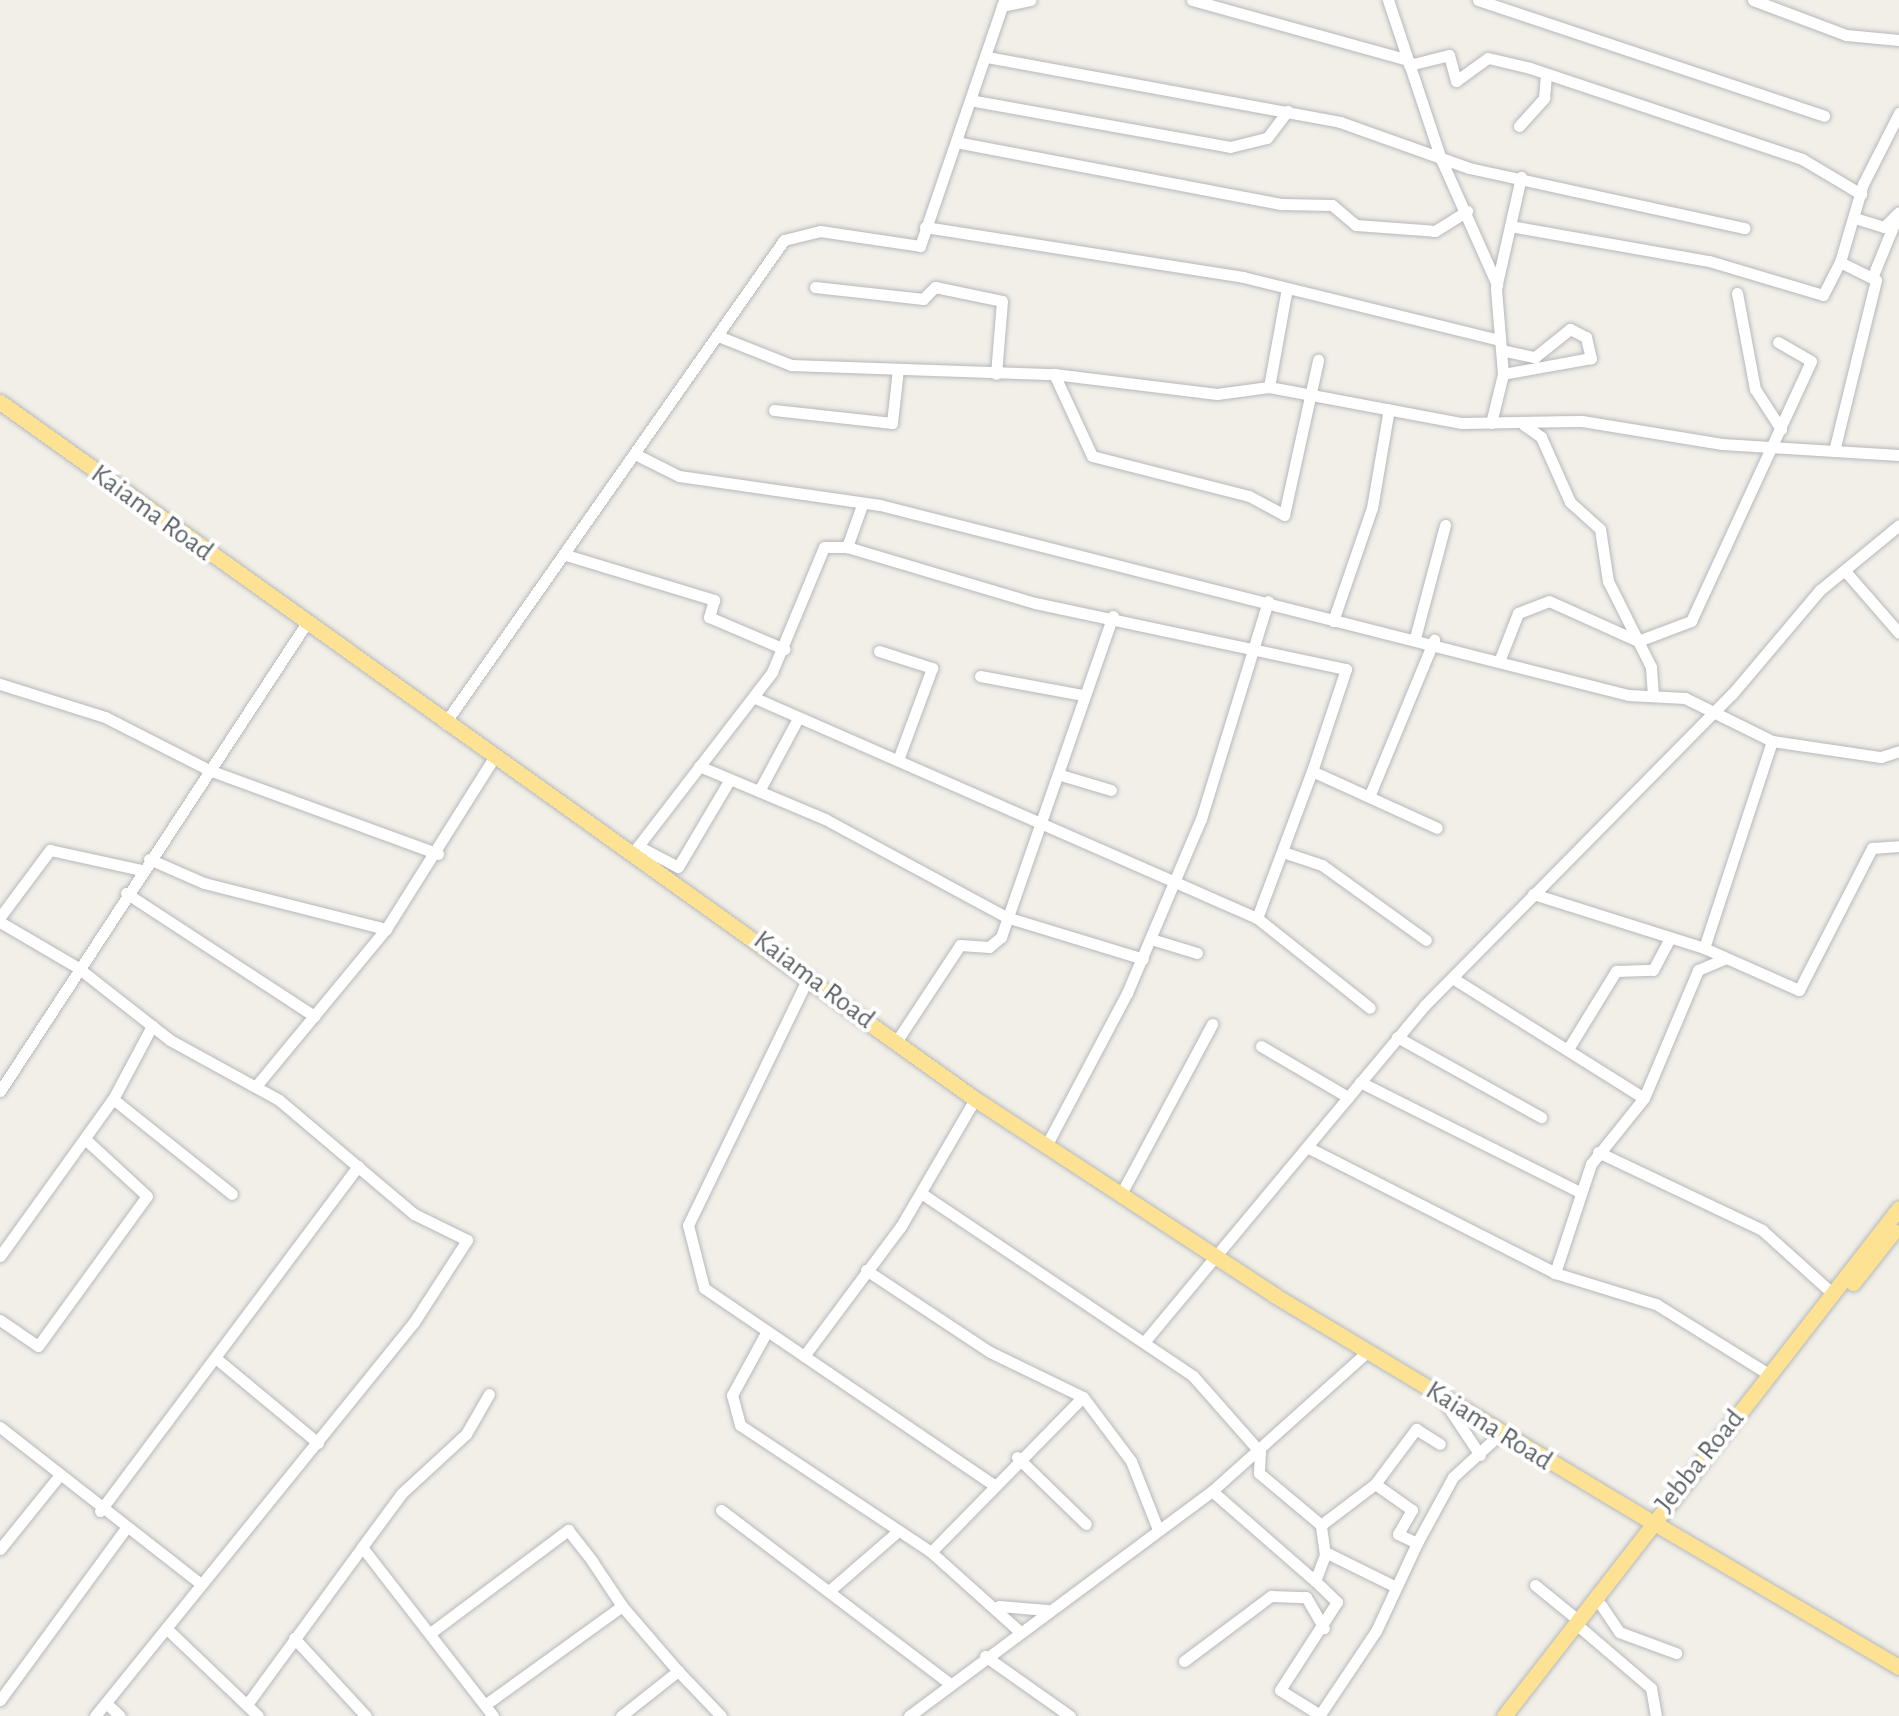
<!DOCTYPE html>
<html>
<head>
<meta charset="utf-8">
<style>
  body { margin:0 }
  #map { position:relative; width:1899px; height:1716px; overflow:hidden; background:#f1efe8; font-family:"Alegreya Sans",sans-serif }
  div>[style] { position:absolute }
  [style*='--x'] { left:calc(var(--x)*1px); top:calc(var(--y)*1px); width:calc(var(--w)*1px); rotate:calc(var(--a)*1deg) }
  .roads { filter:drop-shadow(0 0 2px #b5b8bc) drop-shadow(0 0 2px #b5b8bc) }
  .minor>* { height:11px; margin:-5.5px; padding:0 5.5px; transform-origin:5.5px; border-radius:5.5px; background:#fff }
  .highway>* { height:15px; margin:-7.5px; padding:0 7.5px; transform-origin:7.5px; border-radius:7.5px; background:#fde293 }
  span { translate:-50% -50%; white-space:nowrap; text-align:center; line-height:1.15; -webkit-text-stroke:8px #fff; paint-order:stroke }
  .street-label { font-size:28px; color:#5f6368 }
</style>
</head>
<body>
<div id="map">
  <div class="roads">
    <div class="minor">
      <i style="--x:1192;--y:0;--w:224;--a:15.5"></i>
      <i style="--x:1388;--y:0;--w:168;--a:71.6"></i>
      <i style="--x:1441;--y:159;--w:138;--a:66"></i>
      <i style="--x:1478;--y:0;--w:365;--a:18.5"></i>
      <i style="--x:1753;--y:0;--w:99;--a:20.6"></i>
      <i style="--x:1846;--y:35;--w:53;--a:5.4"></i>
      <i style="--x:1002;--y:6;--w:29;--a:-12"></i>
      <i style="--x:987;--y:57;--w:359;--a:10.4"></i>
      <i style="--x:1340;--y:122;--w:137;--a:19.6"></i>
      <i style="--x:1469;--y:168;--w:282;--a:12.3"></i>
      <i style="--x:1409;--y:65;--w:41;--a:-14"></i>
      <i style="--x:1449;--y:55;--w:27;--a:75"></i>
      <i style="--x:1456;--y:81;--w:39;--a:-36"></i>
      <i style="--x:1488;--y:58;--w:43;--a:13.4"></i>
      <i style="--x:1530;--y:68;--w:287;--a:18.5"></i>
      <i style="--x:1802;--y:159;--w:69;--a:30.7"></i>
      <i style="--x:975;--y:101;--w:259;--a:10.2"></i>
      <i style="--x:1230;--y:147;--w:38;--a:-14"></i>
      <i style="--x:1267;--y:138;--w:34;--a:-53"></i>
      <i style="--x:1519;--y:126;--w:38;--a:-48"></i>
      <i style="--x:1544;--y:98;--w:23;--a:-85"></i>
      <i style="--x:961;--y:143;--w:327;--a:10.8"></i>
      <i style="--x:1282;--y:204;--w:50;--a:1.1"></i>
      <i style="--x:1332;--y:205;--w:31;--a:40"></i>
      <i style="--x:1356;--y:225;--w:79;--a:4.3"></i>
      <i style="--x:1435;--y:231;--w:38;--a:-32"></i>
      <i style="--x:1858;--y:219;--w:27;--a:17"></i>
      <i style="--x:1884;--y:227;--w:21;--a:-45"></i>
      <i style="--x:1510;--y:226;--w:202;--a:10"></i>
      <i style="--x:1709;--y:261;--w:119;--a:16.6"></i>
      <i style="--x:1823;--y:295;--w:38;--a:-63"></i>
      <i style="--x:925;--y:227;--w:322;--a:8.9"></i>
      <i style="--x:1243;--y:277;--w:264;--a:13.8"></i>
      <i style="--x:1874;--y:273;--w:53;--a:-67.8"></i>
      <i style="--x:815;--y:287;--w:109;--a:6.3"></i>
      <i style="--x:923;--y:299;--w:17;--a:-45"></i>
      <i style="--x:935;--y:287;--w:68;--a:11.8"></i>
      <i style="--x:1002;--y:301;--w:73;--a:94.7"></i>
      <i style="--x:1737;--y:293;--w:98;--a:79.4"></i>
      <i style="--x:1755;--y:389;--w:48;--a:57"></i>
      <i style="--x:718;--y:336;--w:79;--a:21.7"></i>
      <i style="--x:791;--y:365;--w:263;--a:2"></i>
      <i style="--x:1054;--y:374;--w:164;--a:7"></i>
      <i style="--x:1217;--y:394;--w:52;--a:-7.7"></i>
      <i style="--x:1269;--y:387;--w:196;--a:10.6"></i>
      <i style="--x:1462;--y:423;--w:120;--a:-1"></i>
      <i style="--x:1582;--y:421;--w:142;--a:9.3"></i>
      <i style="--x:1722;--y:444;--w:177;--a:3.6"></i>
      <i style="--x:1501;--y:350;--w:35;--a:12"></i>
      <i style="--x:1535;--y:357;--w:45;--a:-38.7"></i>
      <i style="--x:1570;--y:329;--w:18;--a:27"></i>
      <i style="--x:1586;--y:337;--w:22;--a:77"></i>
      <i style="--x:1591;--y:358;--w:89;--a:169.7"></i>
      <i style="--x:1054;--y:374;--w:90;--a:65.1"></i>
      <i style="--x:1092;--y:456;--w:162;--a:14.3"></i>
      <i style="--x:1249;--y:496;--w:40;--a:28"></i>
      <i style="--x:1284;--y:515;--w:159;--a:-77.6"></i>
      <i style="--x:1269;--y:387;--w:96;--a:-79.7"></i>
      <i style="--x:774;--y:410;--w:119;--a:6.3"></i>
      <i style="--x:892;--y:423;--w:54;--a:-83.7"></i>
      <i style="--x:1491;--y:423;--w:50;--a:-76.2"></i>
      <i style="--x:1503;--y:374;--w:86;--a:-94.7"></i>
      <i style="--x:1496;--y:288;--w:114;--a:-77.3"></i>
      <i style="--x:1524;--y:425;--w:21;--a:35"></i>
      <i style="--x:1541;--y:437;--w:71;--a:66"></i>
      <i style="--x:1570;--y:502;--w:40;--a:42"></i>
      <i style="--x:1600;--y:529;--w:53;--a:81.3"></i>
      <i style="--x:1608;--y:581;--w:96;--a:63.4"></i>
      <i style="--x:1651;--y:667;--w:28;--a:86"></i>
      <i style="--x:1834;--y:451;--w:176;--a:-76.2"></i>
      <i style="--x:1876;--y:280;--w:40;--a:-153.4"></i>
      <i style="--x:1840;--y:262;--w:81;--a:-73.6"></i>
      <i style="--x:1863;--y:184;--w:80;--a:-63.1"></i>
      <i style="--x:637;--y:455;--w:47;--a:26.6"></i>
      <i style="--x:679;--y:476;--w:203;--a:8.2"></i>
      <i style="--x:880;--y:505;--w:772;--a:14.25"></i>
      <i style="--x:1628;--y:695;--w:57;--a:3"></i>
      <i style="--x:1685;--y:698;--w:97;--a:26.3"></i>
      <i style="--x:1772;--y:741;--w:110;--a:8.4"></i>
      <i style="--x:1881;--y:757;--w:19;--a:-18"></i>
      <i style="--x:862;--y:505;--w:45;--a:109.7"></i>
      <i style="--x:847;--y:547;--w:196;--a:16.6"></i>
      <i style="--x:1035;--y:603;--w:318;--a:12"></i>
      <i style="--x:1346;--y:669;--w:108;--a:108.4"></i>
      <i style="--x:566;--y:555;--w:155;--a:16.9"></i>
      <i style="--x:714;--y:600;--w:18;--a:106"></i>
      <i style="--x:709;--y:617;--w:82;--a:23.1"></i>
      <i style="--x:1845;--y:571;--w:82;--a:48.9"></i>
      <i style="--x:1333;--y:621;--w:120;--a:-71"></i>
      <i style="--x:1372;--y:508;--w:100;--a:-80.3"></i>
      <i style="--x:1415;--y:638;--w:117;--a:-75.1"></i>
      <i style="--x:879;--y:651;--w:56;--a:17.8"></i>
      <i style="--x:932;--y:668;--w:98;--a:110.3"></i>
      <i style="--x:1500;--y:659;--w:49;--a:-68.6"></i>
      <i style="--x:1518;--y:613;--w:33;--a:-21"></i>
      <i style="--x:1549;--y:601;--w:98;--a:24.2"></i>
      <i style="--x:1638;--y:641;--w:57;--a:-20.7"></i>
      <i style="--x:1691;--y:621;--w:286;--a:-65.2"></i>
      <i style="--x:1811;--y:361;--w:38;--a:-150"></i>
      <i style="--x:980;--y:676;--w:105;--a:10.5"></i>
      <i style="--x:0;--y:684;--w:110;--a:17.4"></i>
      <i style="--x:105;--y:717;--w:117;--a:27"></i>
      <i style="--x:209;--y:770;--w:244;--a:20.1"></i>
      <i style="--x:755;--y:698;--w:548;--a:23.67"></i>
      <i style="--x:1257;--y:918;--w:144;--a:38.5"></i>
      <i style="--x:445;--y:723;--w:590;--a:-54.94"></i>
      <i style="--x:784;--y:240;--w:37;--a:-14"></i>
      <i style="--x:820;--y:231;--w:101;--a:8.5"></i>
      <i style="--x:920;--y:246;--w:260;--a:-71.1"></i>
      <i style="--x:699;--y:766;--w:137;--a:22.8"></i>
      <i style="--x:825;--y:819;--w:206;--a:28.4"></i>
      <i style="--x:1006;--y:917;--w:143;--a:17"></i>
      <i style="--x:1064;--y:776;--w:49;--a:16.6"></i>
      <i style="--x:759;--y:791;--w:81;--a:-61.8"></i>
      <i style="--x:1371;--y:792;--w:165;--a:-67.5"></i>
      <i style="--x:638;--y:846;--w:45;--a:27.7"></i>
      <i style="--x:678;--y:867;--w:102;--a:-59.4"></i>
      <i style="--x:1283;--y:852;--w:41;--a:18.4"></i>
      <i style="--x:1322;--y:865;--w:128;--a:35.8"></i>
      <i style="--x:632;--y:854;--w:230;--a:-52.4"></i>
      <i style="--x:772;--y:672;--w:135;--a:-67.4"></i>
      <i style="--x:824;--y:547;--w:23;--a:0"></i>
      <i style="--x:149;--y:859;--w:60;--a:23.6"></i>
      <i style="--x:204;--y:883;--w:188;--a:14.2"></i>
      <i style="--x:126;--y:893;--w:225;--a:33.2"></i>
      <i style="--x:1533;--y:894;--w:179;--a:17.5"></i>
      <i style="--x:1704;--y:948;--w:104;--a:23.9"></i>
      <i style="--x:1799;--y:990;--w:160;--a:-62.8"></i>
      <i style="--x:1872;--y:848;--w:27;--a:-4"></i>
      <i style="--x:0;--y:917;--w:84;--a:-53.3"></i>
      <i style="--x:50;--y:850;--w:93;--a:12.4"></i>
      <i style="--x:1257;--y:918;--w:157;--a:-69.5"></i>
      <i style="--x:1312;--y:771;--w:137;--a:24.5"></i>
      <i style="--x:0;--y:922;--w:89;--a:30.3"></i>
      <i style="--x:77;--y:967;--w:118;--a:38.1"></i>
      <i style="--x:170;--y:1040;--w:124;--a:28.8"></i>
      <i style="--x:279;--y:1100;--w:177;--a:40.2"></i>
      <i style="--x:414;--y:1214;--w:59;--a:26.1"></i>
      <i style="--x:467;--y:1240;--w:98;--a:122.9"></i>
      <i style="--x:414;--y:1322;--w:507;--a:129"></i>
      <i style="--x:1151;--y:939;--w:48;--a:16.9"></i>
      <i style="--x:1704;--y:948;--w:218;--a:-71.8"></i>
      <i style="--x:809;--y:976;--w:277;--a:115.9"></i>
      <i style="--x:688;--y:1225;--w:65;--a:75.7"></i>
      <i style="--x:704;--y:1288;--w:348;--a:34.2"></i>
      <i style="--x:1454;--y:979;--w:224;--a:32.1"></i>
      <i style="--x:1644;--y:1098;--w:139;--a:-67.1"></i>
      <i style="--x:1698;--y:970;--w:30;--a:-23"></i>
      <i style="--x:1397;--y:1037;--w:165;--a:29.1"></i>
      <i style="--x:896;--y:1042;--w:116;--a:-56.6"></i>
      <i style="--x:960;--y:945;--w:29;--a:4"></i>
      <i style="--x:989;--y:947;--w:16;--a:-40"></i>
      <i style="--x:1001;--y:937;--w:340;--a:-70.8"></i>
      <i style="--x:1261;--y:1046;--w:101;--a:30.4"></i>
      <i style="--x:1568;--y:1049;--w:92;--a:-58.4"></i>
      <i style="--x:1616;--y:971;--w:37;--a:-2"></i>
      <i style="--x:1653;--y:970;--w:36;--a:-62"></i>
      <i style="--x:1360;--y:1082;--w:246;--a:26.6"></i>
      <i style="--x:256;--y:1086;--w:204;--a:-50.4"></i>
      <i style="--x:386;--y:929;--w:201;--a:-57.8"></i>
      <i style="--x:0;--y:1091;--w:558;--a:-56.77"></i>
      <i style="--x:1644;--y:1098;--w:85;--a:128.8"></i>
      <i style="--x:1591;--y:1164;--w:115;--a:108.3"></i>
      <i style="--x:1555;--y:1273;--w:106;--a:17.1"></i>
      <i style="--x:1656;--y:1304;--w:134;--a:31.9"></i>
      <i style="--x:113;--y:1099;--w:152;--a:38.6"></i>
      <i style="--x:1046;--y:1146;--w:173;--a:-62.1"></i>
      <i style="--x:1127;--y:993;--w:189;--a:-67"></i>
      <i style="--x:1201;--y:819;--w:228;--a:-72.9"></i>
      <i style="--x:1307;--y:1147;--w:278;--a:26.9"></i>
      <i style="--x:1598;--y:1152;--w:182;--a:25.4"></i>
      <i style="--x:1762;--y:1230;--w:94;--a:42"></i>
      <i style="--x:921;--y:1193;--w:328;--a:33.9"></i>
      <i style="--x:1193;--y:1376;--w:101;--a:48.6"></i>
      <i style="--x:1260;--y:1452;--w:21;--a:93"></i>
      <i style="--x:1259;--y:1473;--w:81;--a:40"></i>
      <i style="--x:1121;--y:1194;--w:193;--a:-61.8"></i>
      <i style="--x:0;--y:1256;--w:193;--a:-54.3"></i>
      <i style="--x:113;--y:1099;--w:83;--a:-61.9"></i>
      <i style="--x:866;--y:1270;--w:149;--a:33.5"></i>
      <i style="--x:990;--y:1352;--w:103;--a:25.8"></i>
      <i style="--x:1083;--y:1397;--w:80;--a:53.1"></i>
      <i style="--x:1131;--y:1461;--w:71;--a:68.5"></i>
      <i style="--x:0;--y:1320;--w:46;--a:34.4"></i>
      <i style="--x:38;--y:1346;--w:185;--a:-54"></i>
      <i style="--x:147;--y:1196;--w:84;--a:-137.4"></i>
      <i style="--x:767;--y:1331;--w:73;--a:118.7"></i>
      <i style="--x:732;--y:1395;--w:31;--a:75"></i>
      <i style="--x:740;--y:1425;--w:229;--a:33.6"></i>
      <i style="--x:931;--y:1552;--w:117;--a:41.9"></i>
      <i style="--x:1145;--y:1341;--w:437;--a:-50.2"></i>
      <i style="--x:1425;--y:1005;--w:437;--a:-45.4"></i>
      <i style="--x:1732;--y:694;--w:136;--a:-49.8"></i>
      <i style="--x:1820;--y:590;--w:102;--a:-39.4"></i>
      <i style="--x:804;--y:1356;--w:162;--a:-53.3"></i>
      <i style="--x:901;--y:1226;--w:147;--a:-59.8"></i>
      <i style="--x:218;--y:1360;--w:130;--a:39.7"></i>
      <i style="--x:1440;--y:1395;--w:72;--a:56.3"></i>
      <i style="--x:0;--y:1427;--w:255;--a:38"></i>
      <i style="--x:1017;--y:1457;--w:96;--a:44.2"></i>
      <i style="--x:1212;--y:1491;--w:137;--a:41.1"></i>
      <i style="--x:721;--y:1510;--w:286;--a:37.2"></i>
      <i style="--x:100;--y:1511;--w:431;--a:-53.2"></i>
      <i style="--x:1417;--y:1543;--w:75;--a:-61.4"></i>
      <i style="--x:1453;--y:1477;--w:65;--a:-42.5"></i>
      <i style="--x:362;--y:1547;--w:67;--a:-53.5"></i>
      <i style="--x:402;--y:1493;--w:87;--a:-42.7"></i>
      <i style="--x:466;--y:1434;--w:46;--a:-60.1"></i>
      <i style="--x:0;--y:1549;--w:94;--a:-51.1"></i>
      <i style="--x:931;--y:1552;--w:217;--a:-45.6"></i>
      <i style="--x:1325;--y:1552;--w:79;--a:26.2"></i>
      <i style="--x:1535;--y:1585;--w:55;--a:39.1"></i>
      <i style="--x:829;--y:1591;--w:91;--a:-41"></i>
      <i style="--x:1601;--y:1605;--w:32;--a:56"></i>
      <i style="--x:1619;--y:1632;--w:61;--a:20.2"></i>
      <i style="--x:622;--y:1606;--w:86;--a:49.3"></i>
      <i style="--x:999;--y:1606;--w:48;--a:4.8"></i>
      <i style="--x:166;--y:1628;--w:127;--a:43.7"></i>
      <i style="--x:1582;--y:1629;--w:91;--a:40.5"></i>
      <i style="--x:1651;--y:1688;--w:28;--a:80"></i>
      <i style="--x:433;--y:1631;--w:169;--a:-36.8"></i>
      <i style="--x:568;--y:1530;--w:39;--a:52"></i>
      <i style="--x:592;--y:1561;--w:54;--a:56.3"></i>
      <i style="--x:622;--y:1606;--w:168;--a:144.2"></i>
      <i style="--x:294;--y:1638;--w:106;--a:47.3"></i>
      <i style="--x:985;--y:1656;--w:104;--a:35.2"></i>
      <i style="--x:1184;--y:1661;--w:109;--a:-36.8"></i>
      <i style="--x:1271;--y:1596;--w:35;--a:2"></i>
      <i style="--x:1306;--y:1597;--w:36;--a:60"></i>
      <i style="--x:0;--y:1700;--w:212;--a:-53.8"></i>
      <i style="--x:106;--y:1703;--w:19;--a:43"></i>
      <i style="--x:248;--y:1703;--w:193;--a:-53.8"></i>
      <i style="--x:362;--y:1547;--w:214;--a:52.2"></i>
      <i style="--x:1320;--y:1715;--w:47;--a:-148"></i>
      <i style="--x:1280;--y:1690;--w:105;--a:-57.1"></i>
      <i style="--x:1337;--y:1602;--w:30;--a:-136"></i>
      <i style="--x:1315;--y:1581;--w:28;--a:-69"></i>
      <i style="--x:1325;--y:1555;--w:30;--a:-98"></i>
      <i style="--x:1321;--y:1525;--w:68;--a:-37.2"></i>
      <i style="--x:1375;--y:1484;--w:69;--a:-53.3"></i>
      <i style="--x:1416;--y:1429;--w:28;--a:32"></i>
      <i style="--x:621;--y:1716;--w:73;--a:-38.3"></i>
      <i style="--x:678;--y:1671;--w:62;--a:46.3"></i>
      <i style="--x:909;--y:1716;--w:377;--a:-36.6"></i>
      <i style="--x:1212;--y:1491;--w:208;--a:-41.9"></i>
      <i style="--x:1319;--y:1716;--w:102;--a:-56.2"></i>
      <i style="--x:1376;--y:1631;--w:97;--a:-65"></i>
      <i style="--x:1417;--y:1543;--w:21;--a:-155"></i>
      <i style="--x:1398;--y:1534;--w:28;--a:-60"></i>
      <i style="--x:1412;--y:1510;--w:45;--a:-144.9"></i>
    </div>
    <div class="highway">
      <i style="--x:0;--y:402;--w:1199;--a:35.56"></i>
      <i style="--x:975;--y:1099;--w:358;--a:33.2"></i>
      <i style="--x:1274;--y:1295;--w:441;--a:31"></i>
      <i style="--x:1853;--y:1283;--w:66;--a:-51.7"></i>
      <i style="--x:1661;--y:1527;--w:276;--a:30.5"></i>
      <i style="--x:1504;--y:1716;--w:643;--a:-52.13"></i>
    </div>
  </div>
  <div class="street-label">
    <span style="left:152px;top:513px;rotate:36deg">Kaiama Road</span>
    <span style="left:814px;top:980px;rotate:37deg">Kaiama Road</span>
    <span style="left:1489px;top:1426px;rotate:32deg">Kaiama Road</span>
    <span style="left:1700px;top:1461px;rotate:-51deg">Jebba Road</span>
  </div>
</div>
</body>
</html>
